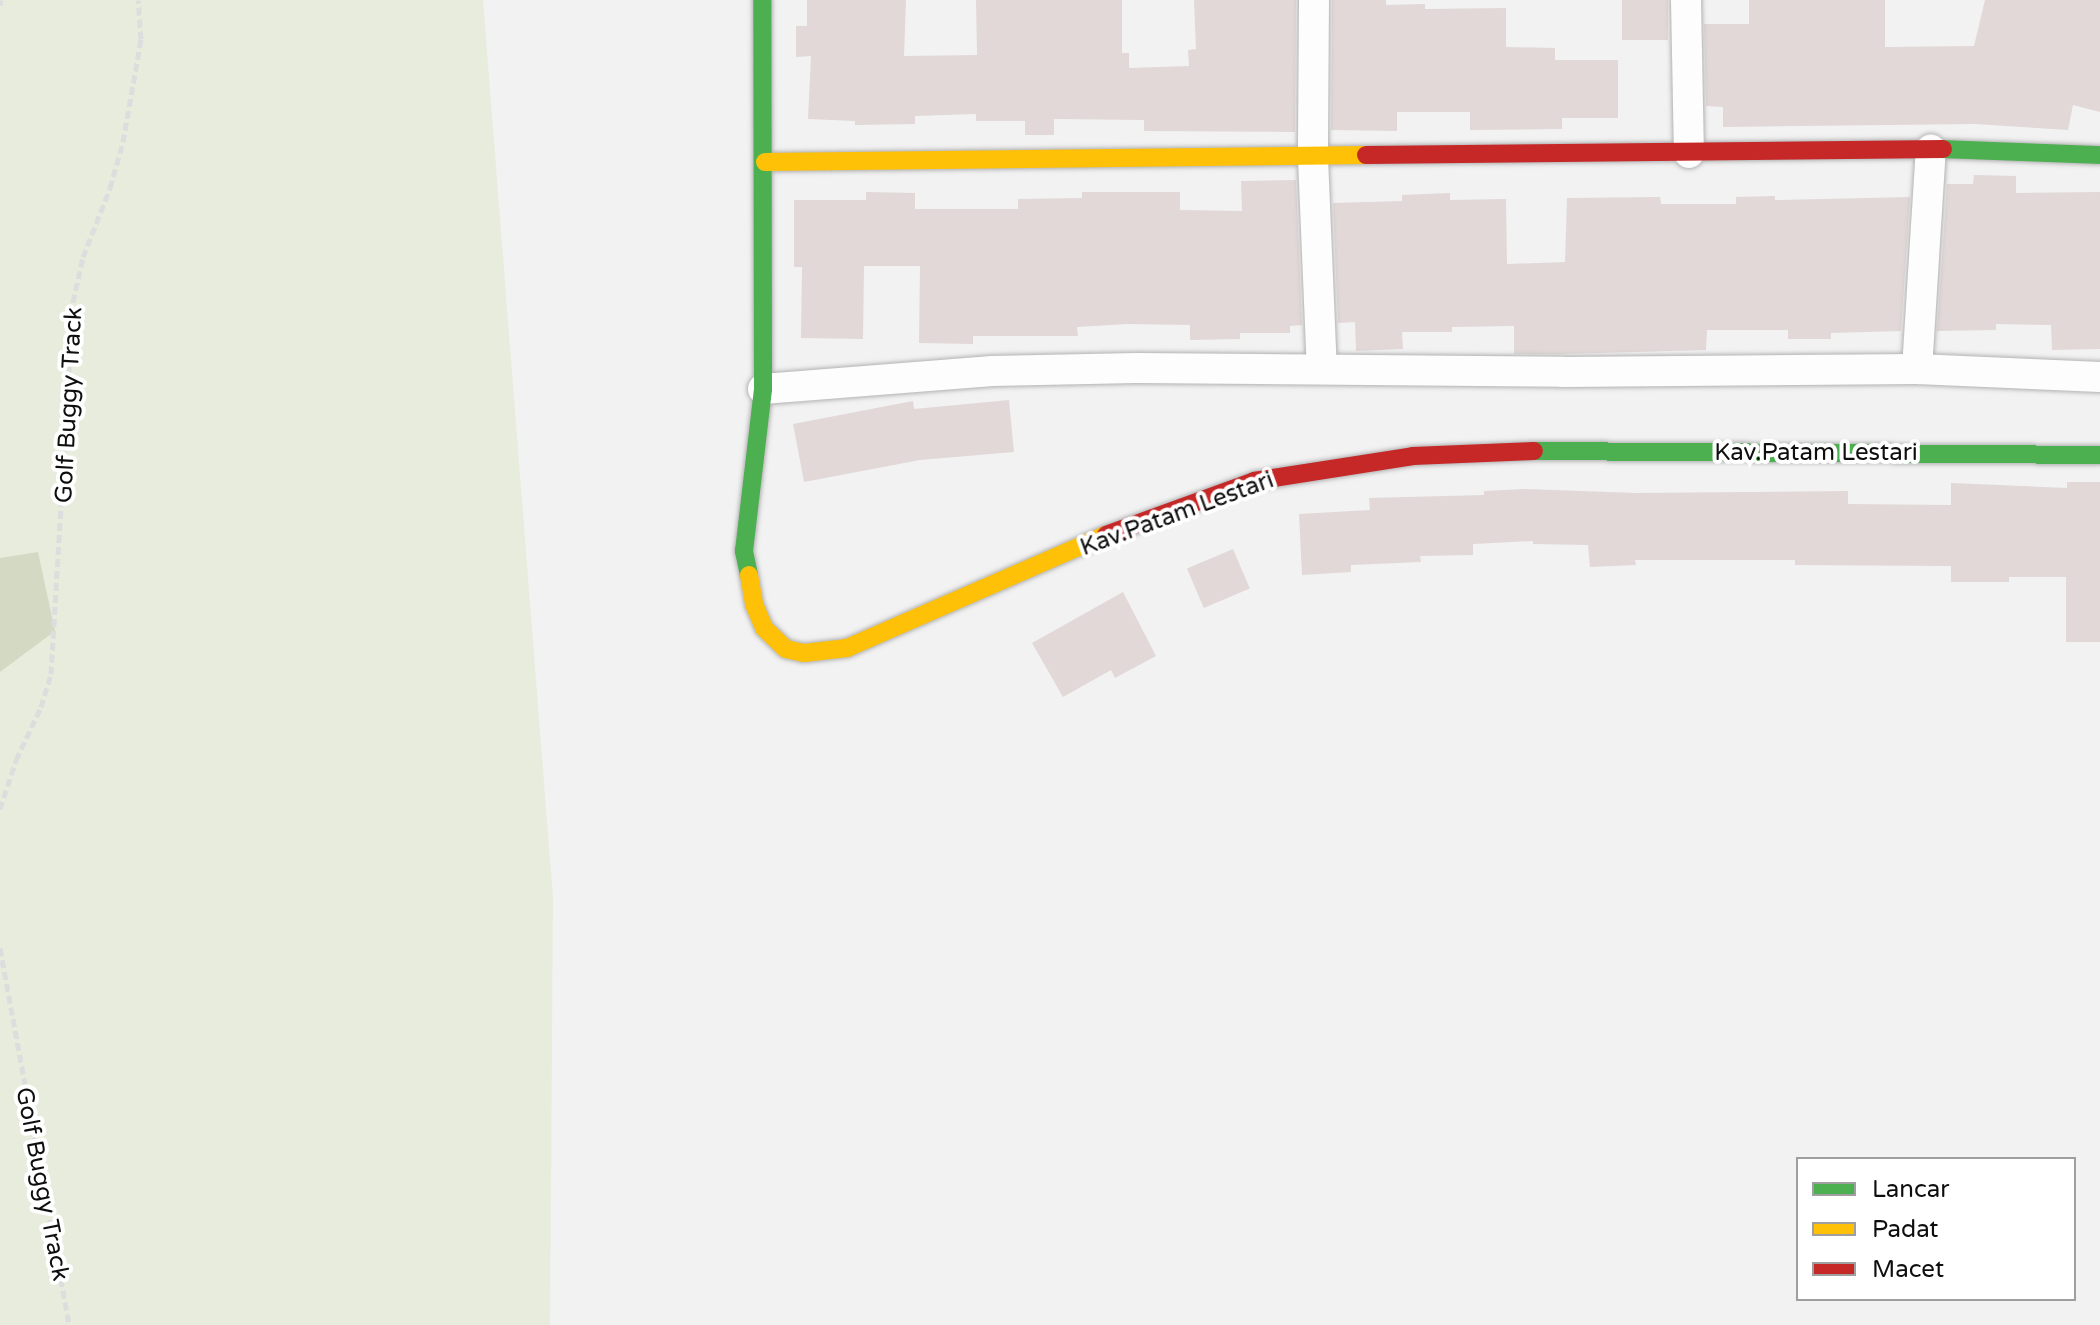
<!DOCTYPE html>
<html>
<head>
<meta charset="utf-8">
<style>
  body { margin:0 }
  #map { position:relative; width:2100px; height:1325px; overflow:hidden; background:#f2f2f2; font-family:"Varela Round",sans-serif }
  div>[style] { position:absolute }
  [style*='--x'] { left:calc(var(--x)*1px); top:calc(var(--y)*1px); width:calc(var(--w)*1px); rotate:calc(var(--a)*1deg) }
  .green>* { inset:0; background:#e8ecdd }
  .forest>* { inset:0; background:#d4d9c4 }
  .building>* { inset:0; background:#e1d8d7; transform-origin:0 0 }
  .path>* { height:5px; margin-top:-2.5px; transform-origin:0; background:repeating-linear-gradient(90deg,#ddddde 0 8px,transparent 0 12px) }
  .roads { filter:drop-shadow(0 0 2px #b3b3b4) drop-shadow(0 0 2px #b3b3b4) }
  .street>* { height:30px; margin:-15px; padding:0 15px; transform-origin:15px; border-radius:15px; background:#fdfdfd }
  .fast>* { height:18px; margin:-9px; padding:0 9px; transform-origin:9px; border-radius:9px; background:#4caf50 }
  .slow>* { height:18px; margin:-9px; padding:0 9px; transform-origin:9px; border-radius:9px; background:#ffc107 }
  .jam>* { height:18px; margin:-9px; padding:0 9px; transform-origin:9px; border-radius:9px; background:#c62828 }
  span { translate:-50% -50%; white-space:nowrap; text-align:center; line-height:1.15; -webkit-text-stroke:8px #fff; paint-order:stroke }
  .street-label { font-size:24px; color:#0e0e0f }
  .legend { position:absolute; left:1796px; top:1157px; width:280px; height:144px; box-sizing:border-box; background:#fff; border:2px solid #9f9f9f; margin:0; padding:10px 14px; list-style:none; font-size:24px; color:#0e0e0f }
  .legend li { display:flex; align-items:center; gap:16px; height:40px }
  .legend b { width:40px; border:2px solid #9f9f9f }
</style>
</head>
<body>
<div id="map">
  <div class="green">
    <i style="clip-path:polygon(0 0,483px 0,553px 898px,550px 1325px,0 1325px)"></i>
  </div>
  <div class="forest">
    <i style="clip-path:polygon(38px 552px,55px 631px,0 672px,0 558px)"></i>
  </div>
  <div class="building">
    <i style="clip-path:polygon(807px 0,906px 0,904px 56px,977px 55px,976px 0,1122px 0,1122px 53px,1129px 53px,1129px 68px,1189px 66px,1188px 50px,1196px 49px,1194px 0,1296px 0,1295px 132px,1144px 131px,1144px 120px,1054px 119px,1054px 135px,1025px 135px,1025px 121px,976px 121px,976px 114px,915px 116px,915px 124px,855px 125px,855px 121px,808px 119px,811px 56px,796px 57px,796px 26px,807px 26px)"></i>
    <i style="clip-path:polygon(1332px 0,1386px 0,1386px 5px,1425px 4px,1425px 9px,1506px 8px,1506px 47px,1555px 48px,1555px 60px,1618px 60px,1618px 118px,1562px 118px,1562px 129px,1470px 130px,1470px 112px,1397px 112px,1397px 131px,1331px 130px)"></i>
    <i style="left:1622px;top:0;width:46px;height:40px"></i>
    <i style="clip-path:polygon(1749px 0,1885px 0,1885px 47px,1974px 46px,1985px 0,2100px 0,2100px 112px,2073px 105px,2068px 130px,1975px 124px,1723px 127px,1723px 107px,1706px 106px,1704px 24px,1749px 24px)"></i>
    <i style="clip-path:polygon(1974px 175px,2016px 176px,2016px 193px,2100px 192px,2100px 349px,2052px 350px,2051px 325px,1996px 324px,1996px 330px,1937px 331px,1947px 184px,1973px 184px)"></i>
    <i style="clip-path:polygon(1296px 180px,1302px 325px,1290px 326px,1290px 333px,1240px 333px,1240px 339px,1190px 340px,1190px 325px,1127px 324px,1077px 327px,1078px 336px,973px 336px,973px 344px,919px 343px,920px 266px,864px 266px,863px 339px,801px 338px,802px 267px,794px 267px,794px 200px,866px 200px,866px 192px,915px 193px,915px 209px,1018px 209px,1018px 199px,1082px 198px,1082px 192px,1180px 192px,1180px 210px,1242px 211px,1241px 181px)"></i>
    <i style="clip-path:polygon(1450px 193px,1450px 200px,1506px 199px,1507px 264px,1565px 262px,1567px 198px,1660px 197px,1661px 204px,1736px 204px,1736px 197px,1775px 196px,1775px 200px,1910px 197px,1901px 331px,1831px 333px,1831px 339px,1788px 339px,1788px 330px,1707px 330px,1706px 350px,1563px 354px,1514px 354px,1514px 326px,1452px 327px,1452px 332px,1402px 332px,1403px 349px,1356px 351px,1355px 322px,1338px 323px,1333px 203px,1402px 201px,1402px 195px)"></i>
    <i style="clip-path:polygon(1009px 400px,1014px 452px,920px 460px,804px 482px,793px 424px,913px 401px,914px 409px)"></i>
    <i style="clip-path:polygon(2067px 482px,2100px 482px,2100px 642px,2066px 642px,2066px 577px,2009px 577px,2009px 582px,1951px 582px,1951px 566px,1795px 565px,1795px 560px,1635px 560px,1636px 565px,1590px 567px,1588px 545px,1533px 544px,1533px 541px,1473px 544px,1473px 555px,1420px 556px,1421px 562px,1351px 565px,1351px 572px,1302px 575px,1299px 514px,1370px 510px,1369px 498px,1484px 495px,1484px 491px,1525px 489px,1636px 493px,1848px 491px,1848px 504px,1951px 505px,1951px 483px,2067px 488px)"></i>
    <i style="left:1233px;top:549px;width:43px;height:50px;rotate:67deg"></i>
    <i style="clip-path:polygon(1123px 592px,1156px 656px,1115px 678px,1111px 670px,1063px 697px,1032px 643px)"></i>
  </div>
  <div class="path">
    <i style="--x:0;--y:5;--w:5;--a:-79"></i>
    <i style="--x:0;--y:809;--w:52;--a:-71.9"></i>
    <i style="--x:16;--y:760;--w:59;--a:-64.7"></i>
    <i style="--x:41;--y:707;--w:34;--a:-73"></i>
    <i style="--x:51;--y:674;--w:373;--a:-86.6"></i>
    <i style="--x:73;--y:302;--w:46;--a:-77.5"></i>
    <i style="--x:83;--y:257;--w:74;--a:-68.6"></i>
    <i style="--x:110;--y:188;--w:48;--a:-74.2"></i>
    <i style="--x:123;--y:142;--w:105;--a:-80.1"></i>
    <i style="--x:141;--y:39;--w:39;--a:-94"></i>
    <i style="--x:0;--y:948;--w:383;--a:79.6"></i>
  </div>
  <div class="roads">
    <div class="street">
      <i style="--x:1314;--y:0;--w:158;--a:90.4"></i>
      <i style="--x:1313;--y:158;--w:211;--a:87.6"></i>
      <i style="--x:1686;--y:0;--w:153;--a:88.9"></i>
      <i style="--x:1917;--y:369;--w:220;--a:-86.4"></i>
      <i style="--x:763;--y:389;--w:230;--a:-4.5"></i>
      <i style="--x:992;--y:371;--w:144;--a:-1.2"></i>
      <i style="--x:1136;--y:368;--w:427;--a:0.5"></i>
      <i style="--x:1563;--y:372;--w:354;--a:-0.5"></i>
      <i style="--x:1917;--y:369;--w:183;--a:2.5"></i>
    </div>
    <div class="fast">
      <i style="--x:1943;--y:149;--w:157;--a:2.2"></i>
      <i style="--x:1534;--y:451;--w:566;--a:0.4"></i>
      <i style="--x:749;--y:575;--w:25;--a:-102"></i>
      <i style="--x:744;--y:551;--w:163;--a:-83.3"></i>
      <i style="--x:763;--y:389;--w:389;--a:-90.1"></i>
    </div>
    <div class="slow">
      <i style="--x:765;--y:162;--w:601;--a:-0.67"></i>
      <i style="--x:749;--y:575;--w:29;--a:80"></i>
      <i style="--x:754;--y:604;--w:26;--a:67"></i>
      <i style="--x:764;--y:628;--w:30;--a:44"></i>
      <i style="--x:786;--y:649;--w:18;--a:13"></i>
      <i style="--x:804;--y:653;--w:43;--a:-6.6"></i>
      <i style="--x:847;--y:648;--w:283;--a:-23.6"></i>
    </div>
    <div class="jam">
      <i style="--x:1366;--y:155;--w:577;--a:-0.6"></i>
      <i style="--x:1106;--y:535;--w:158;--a:-20"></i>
      <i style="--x:1254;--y:481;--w:161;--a:-8.9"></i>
      <i style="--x:1413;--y:456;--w:121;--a:-2.4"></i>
    </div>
  </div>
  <div class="street-label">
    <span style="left:69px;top:405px;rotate:-87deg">Golf Buggy Track</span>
    <span style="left:1816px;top:453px">Kav.Patam Lestari</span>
    <span style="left:1177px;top:514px;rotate:-20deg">Kav.Patam Lestari</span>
    <span style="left:42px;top:1184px;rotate:79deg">Golf Buggy Track</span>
  </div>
  <ul class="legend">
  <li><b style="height:10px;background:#4caf50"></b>Lancar</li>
  <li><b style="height:10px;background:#ffc107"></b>Padat</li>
  <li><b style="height:10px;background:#c62828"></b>Macet</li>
  </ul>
</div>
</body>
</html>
